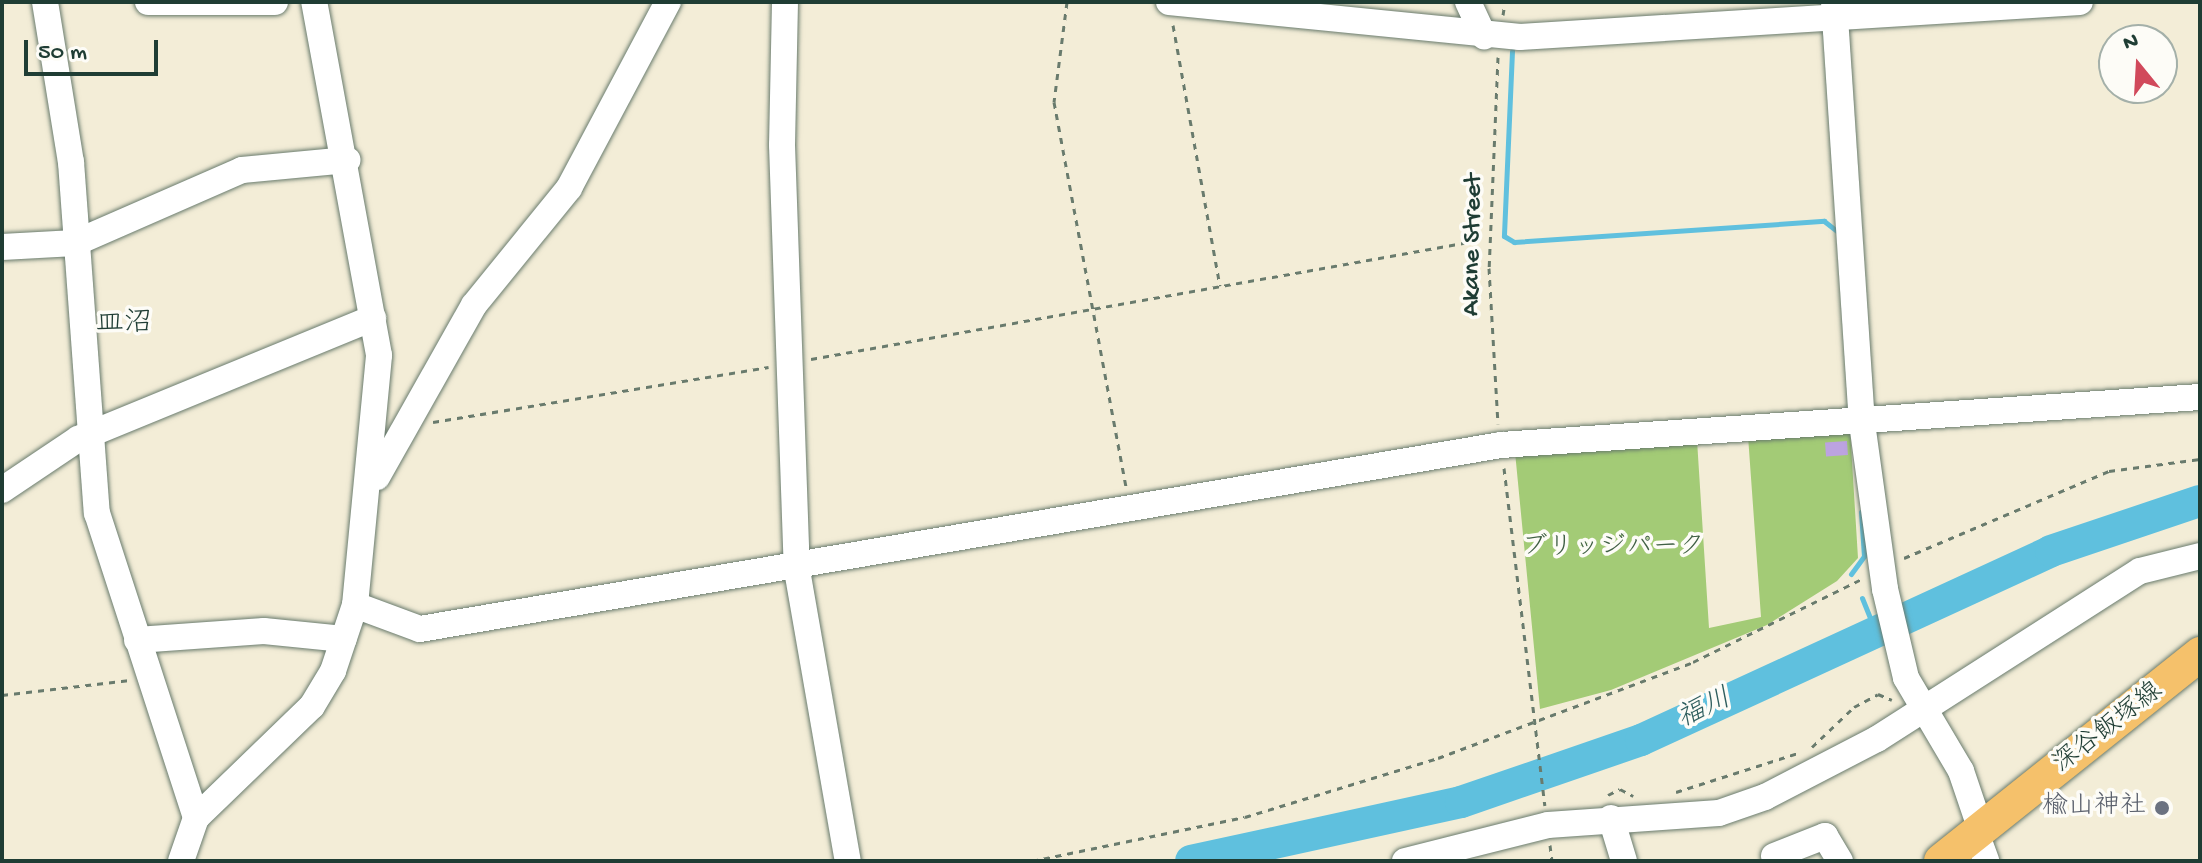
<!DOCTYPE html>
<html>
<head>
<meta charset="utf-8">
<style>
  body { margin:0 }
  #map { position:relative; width:2202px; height:863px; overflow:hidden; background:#f3edd7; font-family:"Gochi Hand","Klee One",sans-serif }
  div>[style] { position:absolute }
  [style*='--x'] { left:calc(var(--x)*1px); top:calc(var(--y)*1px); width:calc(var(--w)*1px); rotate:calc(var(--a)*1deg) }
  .green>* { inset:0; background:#a3cb76 }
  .stream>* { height:5px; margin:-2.5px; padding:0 2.5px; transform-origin:2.5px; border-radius:2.5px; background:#5fc0de }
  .river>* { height:32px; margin:-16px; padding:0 16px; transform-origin:16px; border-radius:16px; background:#5fc0de }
  .building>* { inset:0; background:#bca3e0; transform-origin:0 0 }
  .path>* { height:3px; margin-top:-1.5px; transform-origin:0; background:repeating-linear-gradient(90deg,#697b6d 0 6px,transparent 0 12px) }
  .roads { filter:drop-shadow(0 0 2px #697b6d) drop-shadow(0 0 2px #697b6d) }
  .minor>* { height:26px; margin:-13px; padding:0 13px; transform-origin:13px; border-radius:13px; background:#fff }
  .major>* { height:34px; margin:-17px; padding:0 17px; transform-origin:17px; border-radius:17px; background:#f5c16b }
  .dots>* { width:22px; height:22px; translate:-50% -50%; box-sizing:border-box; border:4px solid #fdfcf7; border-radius:50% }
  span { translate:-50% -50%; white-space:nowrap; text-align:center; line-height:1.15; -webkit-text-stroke:7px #fdfcf7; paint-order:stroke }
  .street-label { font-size:26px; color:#1f3d34 }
  .park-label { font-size:26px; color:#406044 }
  .worship-label { font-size:26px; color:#5b616d }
  .right { translate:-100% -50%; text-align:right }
  .neighbourhood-label { font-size:28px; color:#1f3d34 }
  .water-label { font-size:28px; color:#2f5e5e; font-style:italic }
  .frame { position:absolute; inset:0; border:4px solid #1f3d34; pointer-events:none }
  .north { position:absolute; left:2098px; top:24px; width:80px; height:80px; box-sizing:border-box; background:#fdfcf7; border:2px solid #a4b0a9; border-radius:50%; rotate:342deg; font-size:22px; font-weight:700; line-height:32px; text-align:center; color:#1f3d34 }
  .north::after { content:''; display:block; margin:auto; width:28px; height:36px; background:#d1495b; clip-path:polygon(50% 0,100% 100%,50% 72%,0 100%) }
  .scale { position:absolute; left:24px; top:40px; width:134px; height:36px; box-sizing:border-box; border:4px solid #1f3d34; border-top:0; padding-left:10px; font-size:24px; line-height:28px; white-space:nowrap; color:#1f3d34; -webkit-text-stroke:6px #fdfcf7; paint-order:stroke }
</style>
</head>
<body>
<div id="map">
  <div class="green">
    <i style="clip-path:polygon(1850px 429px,1858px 558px,1837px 581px,1767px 625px,1611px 690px,1540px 709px,1515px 452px,1697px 440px,1709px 628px,1761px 617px,1748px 436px)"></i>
  </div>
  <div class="stream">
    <i style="--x:1512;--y:51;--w:185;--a:92.5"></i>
    <i style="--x:1504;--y:236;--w:12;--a:31"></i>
    <i style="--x:1514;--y:242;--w:311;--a:-3.9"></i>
    <i style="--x:1824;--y:221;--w:16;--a:38"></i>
    <i style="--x:1851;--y:574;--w:22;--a:-54"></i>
    <i style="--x:1864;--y:556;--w:44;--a:-93.9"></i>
    <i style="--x:1862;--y:598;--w:37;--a:68"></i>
  </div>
  <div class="river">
    <i style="--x:1191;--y:861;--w:276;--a:-12.3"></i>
    <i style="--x:1461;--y:802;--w:190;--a:-19"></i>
    <i style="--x:1641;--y:740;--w:451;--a:-24.7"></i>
    <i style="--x:2051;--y:551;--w:157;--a:-18.6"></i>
  </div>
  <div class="building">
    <i style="left:1847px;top:441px;width:14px;height:22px;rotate:86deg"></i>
  </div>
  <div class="path">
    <i style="--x:1067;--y:2;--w:101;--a:97.4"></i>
    <i style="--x:1054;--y:102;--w:392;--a:79.4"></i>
    <i style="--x:1503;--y:15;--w:13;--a:-81"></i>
    <i style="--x:1173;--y:25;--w:265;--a:79.8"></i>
    <i style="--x:1498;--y:57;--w:211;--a:92.4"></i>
    <i style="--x:1489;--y:268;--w:156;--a:86.7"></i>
    <i style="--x:811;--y:359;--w:668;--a:-10.08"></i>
    <i style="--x:433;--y:422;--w:340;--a:-9.3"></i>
    <i style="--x:1504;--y:468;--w:340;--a:83.1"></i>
    <i style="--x:1904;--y:558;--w:223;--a:-23"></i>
    <i style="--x:2109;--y:471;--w:92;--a:-7.5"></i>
    <i style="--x:2;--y:695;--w:129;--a:-6.7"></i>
    <i style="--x:1812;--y:747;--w:58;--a:-43.6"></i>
    <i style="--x:1854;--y:707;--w:27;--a:-28"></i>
    <i style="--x:1878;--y:694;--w:15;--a:23"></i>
    <i style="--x:1676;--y:792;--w:131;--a:-17.7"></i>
    <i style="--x:1608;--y:795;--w:13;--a:-27"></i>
    <i style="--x:1620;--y:789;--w:15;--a:28"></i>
    <i style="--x:1550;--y:845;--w:16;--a:83"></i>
    <i style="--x:1032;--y:861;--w:217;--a:-11.7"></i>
    <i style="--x:1245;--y:817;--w:202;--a:-17"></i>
    <i style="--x:1438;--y:758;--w:272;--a:-20.6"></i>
    <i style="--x:1693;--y:662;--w:188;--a:-26.2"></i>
  </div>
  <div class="roads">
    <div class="minor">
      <i style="--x:45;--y:2;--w:162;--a:80.8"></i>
      <i style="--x:71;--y:162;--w:352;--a:85.8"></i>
      <i style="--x:97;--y:513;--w:321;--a:72"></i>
      <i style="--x:148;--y:2;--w:127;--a:0"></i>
      <i style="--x:785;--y:2;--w:143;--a:91.2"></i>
      <i style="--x:782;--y:145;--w:425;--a:88"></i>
      <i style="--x:797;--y:570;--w:295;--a:80.1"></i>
      <i style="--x:1169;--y:2;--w:353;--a:5.7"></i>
      <i style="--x:1520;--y:37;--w:561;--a:-3.58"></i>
      <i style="--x:1468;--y:2;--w:38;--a:65"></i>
      <i style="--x:1834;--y:2;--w:422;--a:86.2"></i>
      <i style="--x:1862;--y:423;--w:168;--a:82.1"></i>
      <i style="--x:1885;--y:589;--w:91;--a:76.7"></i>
      <i style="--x:1906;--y:678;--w:108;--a:59.4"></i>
      <i style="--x:1961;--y:771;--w:59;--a:71.3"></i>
      <i style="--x:2;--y:247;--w:73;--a:-3.1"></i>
      <i style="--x:75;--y:243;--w:182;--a:-23.6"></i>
      <i style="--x:242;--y:170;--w:106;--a:-5.4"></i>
      <i style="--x:377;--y:477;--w:197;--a:-60.6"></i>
      <i style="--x:474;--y:305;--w:151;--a:-50.9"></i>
      <i style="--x:569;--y:188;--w:211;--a:-62"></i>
      <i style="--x:2;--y:490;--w:92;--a:-33.9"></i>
      <i style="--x:78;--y:439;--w:319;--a:-22.3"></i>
      <i style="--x:355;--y:605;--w:69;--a:20.3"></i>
      <i style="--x:420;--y:629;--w:1097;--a:-9.66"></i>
      <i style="--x:1501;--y:445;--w:701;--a:-3.93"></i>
      <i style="--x:137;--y:640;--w:127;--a:-4.1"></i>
      <i style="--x:264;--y:631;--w:80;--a:5.7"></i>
      <i style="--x:1611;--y:818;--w:45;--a:73.2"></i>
      <i style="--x:1975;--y:830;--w:33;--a:70"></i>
      <i style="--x:1774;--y:856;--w:55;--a:-21.4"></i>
      <i style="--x:1825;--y:836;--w:29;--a:59"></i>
      <i style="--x:181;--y:861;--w:46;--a:-70.8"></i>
      <i style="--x:196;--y:818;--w:161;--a:-44"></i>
      <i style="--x:312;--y:706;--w:41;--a:-59"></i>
      <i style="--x:333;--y:671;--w:70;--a:-71.6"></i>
      <i style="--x:355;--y:605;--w:251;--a:-84.5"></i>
      <i style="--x:379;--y:355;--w:359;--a:-100.4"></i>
      <i style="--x:1405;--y:861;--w:147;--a:-14.1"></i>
      <i style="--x:1548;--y:825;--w:171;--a:-4"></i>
      <i style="--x:1719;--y:813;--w:49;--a:-19.2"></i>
      <i style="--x:1765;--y:797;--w:126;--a:-27.4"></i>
      <i style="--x:1877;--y:739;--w:312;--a:-32.6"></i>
      <i style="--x:2140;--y:571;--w:62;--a:-14"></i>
    </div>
    <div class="major">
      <i style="--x:1941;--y:861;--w:332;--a:-38.6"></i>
    </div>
  </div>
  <div class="dots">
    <i style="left:2162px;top:808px;background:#6b7280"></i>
  </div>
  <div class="street-label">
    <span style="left:1474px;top:245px;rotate:-89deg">Akane Street</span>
    <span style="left:2109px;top:729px;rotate:-38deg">深谷飯塚線</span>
  </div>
  <div class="park-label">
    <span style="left:1613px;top:549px">ブリッジパーク</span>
  </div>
  <div class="worship-label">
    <span class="right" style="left:2146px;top:808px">楡山神社</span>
  </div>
  <div class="neighbourhood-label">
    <span style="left:124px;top:325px">皿沼</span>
  </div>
  <div class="water-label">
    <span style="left:1705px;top:710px;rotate:-25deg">福川</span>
  </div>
  <div class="frame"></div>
  <div class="north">N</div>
  <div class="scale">50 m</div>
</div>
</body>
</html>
